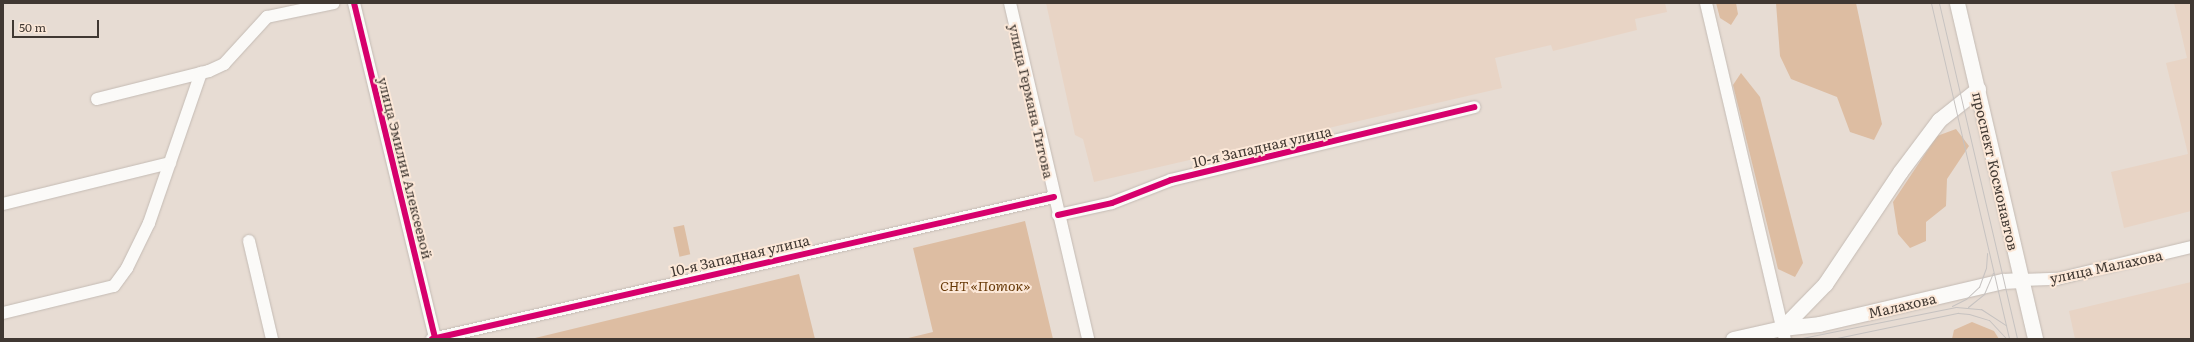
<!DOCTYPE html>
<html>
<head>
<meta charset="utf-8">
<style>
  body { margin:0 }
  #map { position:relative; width:2194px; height:342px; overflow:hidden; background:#e7dcd3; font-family:Literata,serif }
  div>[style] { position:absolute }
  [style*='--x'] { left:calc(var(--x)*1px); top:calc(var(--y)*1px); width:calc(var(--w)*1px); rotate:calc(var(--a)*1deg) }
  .built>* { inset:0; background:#e8d4c5 }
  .green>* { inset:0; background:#ddbda2; transform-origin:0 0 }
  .roads { filter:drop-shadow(0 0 1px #c4bbb4) drop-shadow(0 0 1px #c4bbb4) }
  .minor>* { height:12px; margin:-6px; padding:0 6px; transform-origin:6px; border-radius:6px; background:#fbfaf8 }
  .major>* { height:15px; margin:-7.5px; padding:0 7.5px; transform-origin:7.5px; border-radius:7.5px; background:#fbfaf8 }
  .tram>* { height:1px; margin:-0.5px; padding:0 0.5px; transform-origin:0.5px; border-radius:0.5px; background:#c6c2c0 }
  .cycleway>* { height:6px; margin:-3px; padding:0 3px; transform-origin:3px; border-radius:3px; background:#d6006c }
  span { translate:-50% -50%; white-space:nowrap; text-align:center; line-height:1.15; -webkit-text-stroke:4px #fce8d8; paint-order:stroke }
  .street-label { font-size:14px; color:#403832 }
  .park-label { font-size:14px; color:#683a08; font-style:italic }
  .frame { position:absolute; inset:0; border:4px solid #403832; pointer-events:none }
  .scale { position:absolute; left:12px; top:20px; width:87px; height:18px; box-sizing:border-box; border:2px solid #403832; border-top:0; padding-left:5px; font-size:12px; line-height:14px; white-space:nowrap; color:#403832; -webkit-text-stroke:3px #fce8d8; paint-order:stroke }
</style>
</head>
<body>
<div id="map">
  <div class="built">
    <i style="clip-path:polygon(1046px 3px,1665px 3px,1667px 12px,1635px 19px,1637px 30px,1553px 51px,1551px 45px,1495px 58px,1502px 88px,1094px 182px,1083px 139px,1075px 135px)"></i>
    <i style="clip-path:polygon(2174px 3px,2191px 3px,2191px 211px,2124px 228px,2111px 172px,2188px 154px,2166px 63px,2187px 58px)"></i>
    <i style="clip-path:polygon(2191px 282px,2191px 339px,2075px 339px,2069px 311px)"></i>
  </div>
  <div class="green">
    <i style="clip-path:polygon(1716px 3px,1736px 3px,1738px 14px,1731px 25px,1720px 18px)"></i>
    <i style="clip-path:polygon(1776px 3px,1856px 3px,1882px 124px,1874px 140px,1850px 132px,1837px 97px,1791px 79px,1780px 56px)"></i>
    <i style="clip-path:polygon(1741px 73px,1760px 97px,1803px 263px,1795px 277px,1778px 269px,1733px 85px)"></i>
    <i style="clip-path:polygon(1956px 129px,1969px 146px,1947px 179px,1946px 206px,1926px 222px,1926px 241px,1910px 248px,1898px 234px,1893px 202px,1937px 136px)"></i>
    <i style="clip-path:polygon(1025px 221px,1053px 339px,904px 339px,933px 332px,913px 248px)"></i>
    <i style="left:684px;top:225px;width:30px;height:11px;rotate:78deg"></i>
    <i style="clip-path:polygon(799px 274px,815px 339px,531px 339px)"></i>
    <i style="clip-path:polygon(1972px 322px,1994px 331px,1999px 339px,1952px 339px,1954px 330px)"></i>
  </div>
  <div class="roads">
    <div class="minor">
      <i style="--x:354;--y:3;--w:346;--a:76.4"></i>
      <i style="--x:1010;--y:3;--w:345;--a:76.9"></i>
      <i style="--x:1706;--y:3;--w:345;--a:76.8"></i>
      <i style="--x:97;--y:99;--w:115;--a:-14"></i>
      <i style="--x:209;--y:71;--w:17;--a:-25"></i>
      <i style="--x:224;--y:64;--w:64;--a:-47.5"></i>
      <i style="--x:267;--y:17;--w:68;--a:-11.8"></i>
      <i style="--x:3;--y:204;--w:172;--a:-13.8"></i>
      <i style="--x:1058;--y:215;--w:55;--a:-12.5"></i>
      <i style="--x:1112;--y:203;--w:63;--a:-21.3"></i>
      <i style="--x:1171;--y:180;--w:312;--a:-13.5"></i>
      <i style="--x:249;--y:241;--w:101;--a:76.8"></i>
      <i style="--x:2021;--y:280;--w:36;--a:-2"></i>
      <i style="--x:2057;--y:279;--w:138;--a:-13.4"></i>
      <i style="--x:3;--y:313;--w:114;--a:-13.7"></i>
      <i style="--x:114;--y:286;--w:22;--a:-54"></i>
      <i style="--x:127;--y:268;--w:50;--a:-63.9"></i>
      <i style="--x:149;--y:223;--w:159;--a:-70.9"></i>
      <i style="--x:432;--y:339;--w:638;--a:-12.86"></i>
    </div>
    <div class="major">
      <i style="--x:1957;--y:3;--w:345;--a:76.9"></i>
      <i style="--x:1782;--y:328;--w:62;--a:-45.7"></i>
      <i style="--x:1825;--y:284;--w:135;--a:-56.2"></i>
      <i style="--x:1900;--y:172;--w:65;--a:-53.1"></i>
      <i style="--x:1939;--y:120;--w:50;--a:-38.5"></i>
      <i style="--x:1733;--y:339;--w:50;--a:-12.7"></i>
      <i style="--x:1782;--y:328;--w:37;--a:-6"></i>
      <i style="--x:1819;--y:324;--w:189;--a:-13.2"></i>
      <i style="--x:2003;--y:281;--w:18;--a:-3"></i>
    </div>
  </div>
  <div class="tram">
    <i style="--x:1931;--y:3;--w:345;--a:76.9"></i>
    <i style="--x:1939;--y:3;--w:345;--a:76.9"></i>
    <i style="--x:1952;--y:306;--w:16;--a:-27"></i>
    <i style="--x:1966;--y:299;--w:18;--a:-43"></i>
    <i style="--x:1979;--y:287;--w:20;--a:-70"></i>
    <i style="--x:1986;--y:268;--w:15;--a:-86"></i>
    <i style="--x:1968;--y:307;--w:21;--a:-39"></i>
    <i style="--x:1984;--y:294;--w:23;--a:-67"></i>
    <i style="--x:1797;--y:339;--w:162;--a:-11.4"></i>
    <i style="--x:1956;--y:307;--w:25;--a:5"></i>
    <i style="--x:1981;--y:309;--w:30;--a:33"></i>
    <i style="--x:1832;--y:339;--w:129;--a:-11.7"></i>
    <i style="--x:1958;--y:313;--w:11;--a:5"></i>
    <i style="--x:1969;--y:314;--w:21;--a:17"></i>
    <i style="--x:1989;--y:320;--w:26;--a:47"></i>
  </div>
  <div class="cycleway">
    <i style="--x:354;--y:3;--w:346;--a:76.4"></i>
    <i style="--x:1058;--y:215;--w:55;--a:-12.5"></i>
    <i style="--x:1112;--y:203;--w:63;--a:-21.3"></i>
    <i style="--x:1171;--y:180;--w:312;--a:-13.5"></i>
    <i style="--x:432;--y:339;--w:638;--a:-12.86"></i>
  </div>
  <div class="street-label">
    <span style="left:1032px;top:101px;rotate:77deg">улица Германа Титова</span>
    <span style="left:1262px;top:146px;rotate:-13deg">10-я Западная улица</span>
    <span style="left:406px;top:168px;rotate:76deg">улица Эмилии Алексеевой</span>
    <span style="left:1996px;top:171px;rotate:77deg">проспект Космонавтов</span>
    <span style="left:740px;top:255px;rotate:-13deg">10-я Западная улица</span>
    <span style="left:2106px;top:266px;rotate:-12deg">улица Малахова</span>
    <span style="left:1902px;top:305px;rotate:-13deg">Малахова</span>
  </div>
  <div class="park-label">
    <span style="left:985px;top:285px">СНТ «Поток»</span>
  </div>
  <div class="frame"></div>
  <div class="scale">50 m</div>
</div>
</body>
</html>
